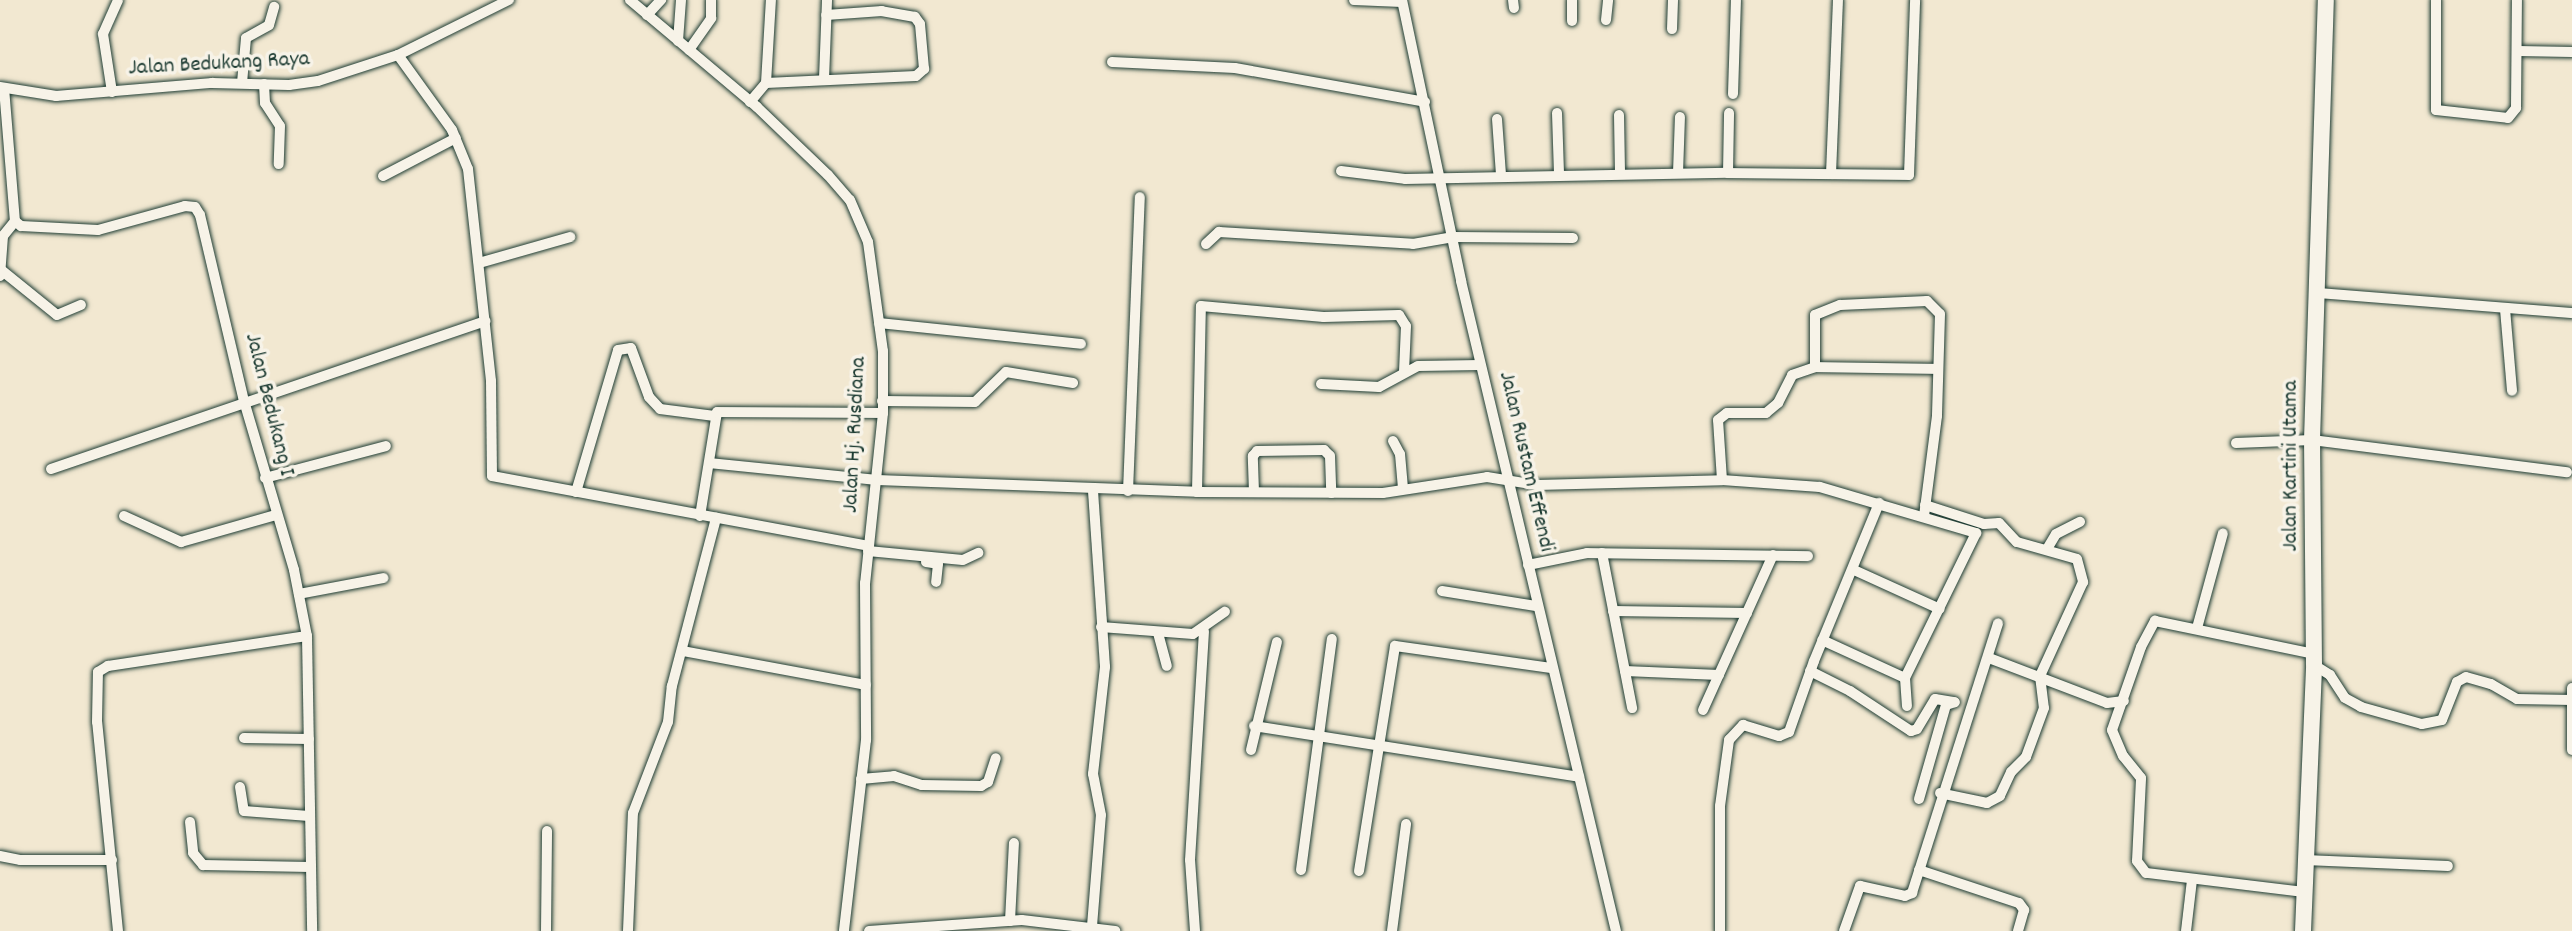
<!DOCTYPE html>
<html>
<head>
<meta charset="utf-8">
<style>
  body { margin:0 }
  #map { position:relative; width:2572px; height:931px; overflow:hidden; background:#f2e8d1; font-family:Dekko,sans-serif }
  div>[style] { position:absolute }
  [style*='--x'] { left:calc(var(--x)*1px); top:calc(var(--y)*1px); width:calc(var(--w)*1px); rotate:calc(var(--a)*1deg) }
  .roads { filter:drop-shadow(0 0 2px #1f3d34) drop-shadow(0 0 2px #1f3d34) }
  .street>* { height:10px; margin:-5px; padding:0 5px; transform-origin:5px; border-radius:5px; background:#f7f3e8 }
  .secondary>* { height:16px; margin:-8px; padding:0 8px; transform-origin:8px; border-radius:8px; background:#f7f3e8 }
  span { translate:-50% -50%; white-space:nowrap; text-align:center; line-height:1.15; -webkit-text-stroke:7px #f7f3e8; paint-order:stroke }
  .street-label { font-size:23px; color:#1f3d34 }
</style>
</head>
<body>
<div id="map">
  <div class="roads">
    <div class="street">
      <i style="--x:630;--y:0;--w:166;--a:40.1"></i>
      <i style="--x:757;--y:107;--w:98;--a:43.8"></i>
      <i style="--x:828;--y:175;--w:33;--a:49"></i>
      <i style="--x:850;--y:200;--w:46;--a:66.8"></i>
      <i style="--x:868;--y:242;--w:110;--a:82.2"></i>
      <i style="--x:883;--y:351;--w:62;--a:90"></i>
      <i style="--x:883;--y:413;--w:171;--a:96"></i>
      <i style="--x:865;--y:583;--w:157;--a:89.6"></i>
      <i style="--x:866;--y:740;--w:192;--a:96.6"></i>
      <i style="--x:1354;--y:0;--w:48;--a:2.4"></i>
      <i style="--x:1402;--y:0;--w:287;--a:78.1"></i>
      <i style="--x:1461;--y:281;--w:668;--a:76.59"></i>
      <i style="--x:1513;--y:0;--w:8;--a:83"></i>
      <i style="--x:1572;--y:0;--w:21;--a:90"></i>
      <i style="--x:2436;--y:0;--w:110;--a:90"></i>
      <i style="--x:2436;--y:110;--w:72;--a:6.3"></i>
      <i style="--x:2508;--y:118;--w:13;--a:-51"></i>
      <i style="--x:2516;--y:108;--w:108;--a:-89.5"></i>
      <i style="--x:647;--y:15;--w:21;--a:-47"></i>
      <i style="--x:1606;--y:20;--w:20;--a:-84"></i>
      <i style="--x:1672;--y:29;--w:29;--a:-88"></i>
      <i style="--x:678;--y:41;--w:41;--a:-85.8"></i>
      <i style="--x:689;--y:50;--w:39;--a:-55"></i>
      <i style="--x:711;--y:18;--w:18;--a:-90"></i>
      <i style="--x:2518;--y:51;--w:54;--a:1.1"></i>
      <i style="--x:398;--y:55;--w:92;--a:54.2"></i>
      <i style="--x:452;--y:130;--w:42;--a:67.7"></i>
      <i style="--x:468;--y:169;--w:213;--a:83.8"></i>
      <i style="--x:491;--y:381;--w:95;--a:89.4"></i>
      <i style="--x:492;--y:476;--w:383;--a:10.5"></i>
      <i style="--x:1112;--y:62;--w:123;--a:2.8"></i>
      <i style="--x:1235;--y:68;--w:193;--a:10.1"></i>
      <i style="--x:824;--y:79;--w:79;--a:-87.8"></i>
      <i style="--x:242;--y:83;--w:45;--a:-84.9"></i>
      <i style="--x:246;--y:38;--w:26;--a:-29"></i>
      <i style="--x:269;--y:25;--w:19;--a:-74"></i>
      <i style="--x:766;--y:83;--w:150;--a:-2.7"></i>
      <i style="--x:916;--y:76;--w:11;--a:-41"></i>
      <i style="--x:924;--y:69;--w:45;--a:-95.1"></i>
      <i style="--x:920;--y:24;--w:9;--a:-126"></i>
      <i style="--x:915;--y:17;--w:34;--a:-170"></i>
      <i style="--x:882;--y:11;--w:56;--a:175.9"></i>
      <i style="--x:264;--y:84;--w:19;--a:87"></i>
      <i style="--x:265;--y:103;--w:27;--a:57"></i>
      <i style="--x:280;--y:126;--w:38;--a:92"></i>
      <i style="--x:0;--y:87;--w:57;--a:9.1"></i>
      <i style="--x:56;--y:96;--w:157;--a:-4.8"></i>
      <i style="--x:212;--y:83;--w:77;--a:1.5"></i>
      <i style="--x:289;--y:85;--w:29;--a:-8"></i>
      <i style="--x:318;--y:81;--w:84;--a:-18"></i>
      <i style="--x:398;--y:55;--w:124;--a:-26.4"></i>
      <i style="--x:4;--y:88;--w:133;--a:85.3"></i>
      <i style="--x:15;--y:221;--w:8;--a:40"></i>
      <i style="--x:21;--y:226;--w:77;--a:3"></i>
      <i style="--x:98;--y:230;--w:90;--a:-15.4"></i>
      <i style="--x:185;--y:206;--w:10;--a:6"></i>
      <i style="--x:195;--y:207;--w:9;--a:58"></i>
      <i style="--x:200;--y:215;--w:191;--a:76.7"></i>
      <i style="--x:244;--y:401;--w:176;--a:73.5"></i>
      <i style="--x:294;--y:570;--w:67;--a:78.9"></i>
      <i style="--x:307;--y:636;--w:295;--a:89"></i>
      <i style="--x:112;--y:92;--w:59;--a:-98.8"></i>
      <i style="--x:103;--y:34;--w:37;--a:-66"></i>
      <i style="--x:1733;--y:94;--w:94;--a:-88.2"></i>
      <i style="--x:750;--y:102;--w:25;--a:-50"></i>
      <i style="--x:766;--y:83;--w:83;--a:-86.6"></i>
      <i style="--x:1557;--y:113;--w:61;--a:88.1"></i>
      <i style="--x:1619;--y:115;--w:59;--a:89"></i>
      <i style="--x:1497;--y:119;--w:56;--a:85.9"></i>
      <i style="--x:1341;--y:171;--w:64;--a:7.1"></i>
      <i style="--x:1405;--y:179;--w:323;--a:-1.1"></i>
      <i style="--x:1728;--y:173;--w:60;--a:-89"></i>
      <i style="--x:1678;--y:173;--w:56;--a:-88"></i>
      <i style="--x:1728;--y:173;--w:181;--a:0.6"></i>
      <i style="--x:1909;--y:175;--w:175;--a:-88"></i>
      <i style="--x:1831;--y:174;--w:174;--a:-87.7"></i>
      <i style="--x:383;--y:176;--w:82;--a:-27.5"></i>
      <i style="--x:1206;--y:244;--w:18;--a:-43"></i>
      <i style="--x:1219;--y:232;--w:194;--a:3.5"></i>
      <i style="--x:1413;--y:244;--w:41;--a:-9.9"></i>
      <i style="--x:1453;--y:237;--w:120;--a:0.5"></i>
      <i style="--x:479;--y:263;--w:95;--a:-15.9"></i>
      <i style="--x:0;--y:269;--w:73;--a:38.9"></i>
      <i style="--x:57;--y:315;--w:26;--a:-23"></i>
      <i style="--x:0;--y:276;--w:40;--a:-85.7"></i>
      <i style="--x:3;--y:236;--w:19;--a:-51"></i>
      <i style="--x:2317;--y:293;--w:256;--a:4.5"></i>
      <i style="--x:2505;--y:309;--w:82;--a:85.1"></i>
      <i style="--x:879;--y:323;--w:203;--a:5.9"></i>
      <i style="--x:1815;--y:367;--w:123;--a:0.9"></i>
      <i style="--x:1321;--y:384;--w:58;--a:3"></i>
      <i style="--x:1379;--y:387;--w:44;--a:-28.3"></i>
      <i style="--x:1418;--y:366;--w:62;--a:-0.9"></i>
      <i style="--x:882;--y:401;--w:93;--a:0.6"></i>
      <i style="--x:975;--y:402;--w:43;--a:-44.1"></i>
      <i style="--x:1006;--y:372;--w:68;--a:9.3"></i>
      <i style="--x:1393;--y:441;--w:15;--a:62"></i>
      <i style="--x:1400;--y:454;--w:35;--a:85"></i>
      <i style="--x:2236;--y:443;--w:76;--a:-2.3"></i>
      <i style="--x:2312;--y:440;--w:257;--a:7.2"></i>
      <i style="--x:709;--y:463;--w:169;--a:5.8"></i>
      <i style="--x:877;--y:480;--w:320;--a:2.1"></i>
      <i style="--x:1197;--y:492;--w:186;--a:0.3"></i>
      <i style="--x:1383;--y:493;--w:105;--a:-8.7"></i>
      <i style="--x:1487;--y:477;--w:51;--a:9.1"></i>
      <i style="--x:1537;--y:485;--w:185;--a:-1.5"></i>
      <i style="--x:1722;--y:480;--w:98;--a:4.1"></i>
      <i style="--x:1820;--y:487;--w:163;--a:16.4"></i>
      <i style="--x:1976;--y:533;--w:161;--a:116.1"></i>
      <i style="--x:1905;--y:678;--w:91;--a:-155.4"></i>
      <i style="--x:51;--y:469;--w:459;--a:-18.8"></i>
      <i style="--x:265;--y:478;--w:125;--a:-14.8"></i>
      <i style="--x:1722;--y:480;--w:60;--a:-93.8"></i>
      <i style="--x:1718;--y:420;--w:11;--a:-38"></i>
      <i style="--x:1727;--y:413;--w:39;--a:0"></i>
      <i style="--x:1766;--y:413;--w:16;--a:-40"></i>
      <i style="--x:1778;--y:403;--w:31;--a:-63"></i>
      <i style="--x:1792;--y:375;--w:24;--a:-19"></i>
      <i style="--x:1815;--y:367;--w:52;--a:-90"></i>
      <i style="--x:1815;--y:315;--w:27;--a:-22"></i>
      <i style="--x:1840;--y:305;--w:87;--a:-2.6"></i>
      <i style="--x:1927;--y:301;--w:18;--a:45"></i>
      <i style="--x:1940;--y:314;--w:102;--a:91.7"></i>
      <i style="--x:1937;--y:416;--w:101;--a:97.4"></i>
      <i style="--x:1128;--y:491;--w:294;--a:-87.7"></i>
      <i style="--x:576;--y:492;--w:148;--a:-73.5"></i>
      <i style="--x:618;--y:350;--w:13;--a:-9"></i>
      <i style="--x:631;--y:348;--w:52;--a:69.8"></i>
      <i style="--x:649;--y:397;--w:16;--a:47"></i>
      <i style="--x:660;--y:409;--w:55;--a:7.3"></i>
      <i style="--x:1197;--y:492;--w:186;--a:-88.8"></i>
      <i style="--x:1201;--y:306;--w:123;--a:5.1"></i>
      <i style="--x:1324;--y:317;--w:75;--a:-1.5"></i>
      <i style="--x:1399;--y:315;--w:13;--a:58"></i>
      <i style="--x:1406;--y:326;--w:45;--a:92.5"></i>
      <i style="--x:1254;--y:492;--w:36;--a:-92"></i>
      <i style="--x:1253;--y:456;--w:6;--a:-51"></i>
      <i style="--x:1257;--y:451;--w:67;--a:-0.9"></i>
      <i style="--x:1324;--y:450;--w:8;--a:45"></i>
      <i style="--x:1330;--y:456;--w:37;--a:88"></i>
      <i style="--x:1925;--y:505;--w:62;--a:17.9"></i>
      <i style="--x:1984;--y:524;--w:15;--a:-4"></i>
      <i style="--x:1999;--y:523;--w:26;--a:47"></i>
      <i style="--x:2017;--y:542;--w:62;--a:15.8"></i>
      <i style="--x:2077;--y:559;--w:24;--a:75"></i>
      <i style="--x:2083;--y:582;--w:103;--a:114.6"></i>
      <i style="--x:2040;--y:676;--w:32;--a:83"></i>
      <i style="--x:2044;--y:708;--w:52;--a:110.2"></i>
      <i style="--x:2026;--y:757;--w:21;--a:135"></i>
      <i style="--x:2011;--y:772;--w:26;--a:115"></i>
      <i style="--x:2000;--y:796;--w:15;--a:152"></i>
      <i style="--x:1987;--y:803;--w:48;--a:-168"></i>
      <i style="--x:124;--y:516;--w:63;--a:24.5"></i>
      <i style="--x:181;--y:542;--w:99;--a:-15.9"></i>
      <i style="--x:700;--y:516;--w:105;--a:-80.7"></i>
      <i style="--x:717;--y:412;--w:166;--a:0.3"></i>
      <i style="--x:2047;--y:549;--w:17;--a:-59"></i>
      <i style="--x:2056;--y:534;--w:27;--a:-27"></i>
      <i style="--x:868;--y:551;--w:95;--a:5.4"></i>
      <i style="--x:963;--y:560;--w:17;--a:-25"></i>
      <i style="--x:1602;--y:553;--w:158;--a:79"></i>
      <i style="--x:926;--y:562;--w:12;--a:9"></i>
      <i style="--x:938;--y:564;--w:18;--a:96"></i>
      <i style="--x:1528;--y:565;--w:60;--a:-11.5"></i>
      <i style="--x:1587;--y:553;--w:221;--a:0.8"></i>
      <i style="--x:1854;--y:570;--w:94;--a:24.4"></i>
      <i style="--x:1442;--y:591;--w:95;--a:9.1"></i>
      <i style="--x:299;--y:594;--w:86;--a:-10.7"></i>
      <i style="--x:1613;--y:611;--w:134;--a:0.9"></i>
      <i style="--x:1101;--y:627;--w:92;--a:4.4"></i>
      <i style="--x:1193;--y:634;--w:39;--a:-35"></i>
      <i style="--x:2197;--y:628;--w:98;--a:-74.7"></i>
      <i style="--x:1158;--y:633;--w:34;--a:75"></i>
      <i style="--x:683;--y:651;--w:186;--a:10.5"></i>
      <i style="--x:1989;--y:658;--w:126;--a:20.9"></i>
      <i style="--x:2107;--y:703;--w:17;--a:-7"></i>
      <i style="--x:2314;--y:665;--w:19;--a:32"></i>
      <i style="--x:2330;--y:675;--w:27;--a:57"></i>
      <i style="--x:2345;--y:698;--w:18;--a:29"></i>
      <i style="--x:2361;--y:707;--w:63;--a:15.6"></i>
      <i style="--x:2422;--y:724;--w:20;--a:-11"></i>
      <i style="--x:2442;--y:720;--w:41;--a:-68.5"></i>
      <i style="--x:2457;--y:682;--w:10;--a:-29"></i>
      <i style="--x:2466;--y:677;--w:26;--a:16"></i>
      <i style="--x:2491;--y:684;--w:30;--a:30"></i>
      <i style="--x:2517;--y:699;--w:55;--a:1"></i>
      <i style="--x:1625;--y:671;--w:94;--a:2.4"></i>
      <i style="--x:1810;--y:671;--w:45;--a:26.6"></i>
      <i style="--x:1850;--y:691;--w:73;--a:33.3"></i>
      <i style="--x:1911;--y:731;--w:6;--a:-18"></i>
      <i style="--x:1917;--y:729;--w:35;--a:-59"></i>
      <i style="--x:1935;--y:699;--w:20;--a:9"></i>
      <i style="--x:1905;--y:678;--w:28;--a:86"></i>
      <i style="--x:2572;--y:688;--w:62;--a:90"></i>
      <i style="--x:1703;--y:710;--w:170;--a:-65.7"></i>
      <i style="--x:1254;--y:726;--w:329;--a:8.9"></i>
      <i style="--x:244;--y:738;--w:65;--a:0.9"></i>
      <i style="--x:1251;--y:750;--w:111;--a:-76.5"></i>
      <i style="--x:861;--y:779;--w:33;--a:-5"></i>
      <i style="--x:894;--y:776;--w:29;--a:18"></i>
      <i style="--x:922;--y:785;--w:59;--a:1"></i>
      <i style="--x:981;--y:786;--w:8;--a:-30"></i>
      <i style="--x:988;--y:782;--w:25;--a:-72"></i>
      <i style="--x:240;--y:787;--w:24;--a:81"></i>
      <i style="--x:244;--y:811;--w:65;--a:4.4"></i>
      <i style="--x:1919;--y:799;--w:98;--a:-74"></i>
      <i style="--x:1946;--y:705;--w:9;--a:-18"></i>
      <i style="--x:190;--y:822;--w:31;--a:84"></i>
      <i style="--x:193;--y:853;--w:16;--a:50"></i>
      <i style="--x:203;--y:865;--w:107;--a:1.1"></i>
      <i style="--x:0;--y:856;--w:20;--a:11"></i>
      <i style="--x:20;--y:860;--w:92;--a:0"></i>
      <i style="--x:2305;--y:860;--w:143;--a:2.4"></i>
      <i style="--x:1301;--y:870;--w:233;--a:-82.4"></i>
      <i style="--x:1919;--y:870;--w:105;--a:18.3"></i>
      <i style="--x:2019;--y:903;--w:9;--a:54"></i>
      <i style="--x:2024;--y:910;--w:22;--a:106"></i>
      <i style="--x:1359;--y:871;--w:228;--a:-80.9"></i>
      <i style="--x:1395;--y:646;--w:158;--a:8"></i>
      <i style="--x:2304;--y:892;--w:159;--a:-173.1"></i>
      <i style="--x:2146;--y:873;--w:15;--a:-127"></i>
      <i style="--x:2137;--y:861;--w:83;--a:-87.2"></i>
      <i style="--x:2141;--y:778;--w:28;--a:-129"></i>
      <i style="--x:2123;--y:756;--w:28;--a:-113"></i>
      <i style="--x:2112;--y:730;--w:88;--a:-70.7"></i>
      <i style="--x:2141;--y:647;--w:30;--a:-62"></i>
      <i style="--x:2155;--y:621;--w:162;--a:11.7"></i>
      <i style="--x:1010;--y:921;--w:78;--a:-87.1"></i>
      <i style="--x:1092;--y:926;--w:111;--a:-85.4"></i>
      <i style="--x:1101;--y:815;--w:42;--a:-101"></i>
      <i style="--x:1093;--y:774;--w:108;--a:-83.6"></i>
      <i style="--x:1105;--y:667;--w:177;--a:-93.9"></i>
      <i style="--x:118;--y:931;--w:210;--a:-95.7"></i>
      <i style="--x:97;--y:722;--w:50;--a:-88.9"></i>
      <i style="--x:98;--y:672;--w:12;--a:-31"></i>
      <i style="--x:108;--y:666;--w:201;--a:-8.6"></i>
      <i style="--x:546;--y:931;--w:100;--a:-89.4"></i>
      <i style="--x:628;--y:931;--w:118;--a:-87.6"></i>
      <i style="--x:633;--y:813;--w:97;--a:-69"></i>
      <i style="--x:668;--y:722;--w:36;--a:-84"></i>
      <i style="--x:672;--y:686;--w:174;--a:-75.3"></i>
      <i style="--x:869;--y:931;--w:153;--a:-4.1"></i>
      <i style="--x:1022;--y:920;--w:94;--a:6.7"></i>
      <i style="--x:1195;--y:931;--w:71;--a:-94"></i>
      <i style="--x:1190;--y:860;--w:229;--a:-86.5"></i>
      <i style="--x:1392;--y:931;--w:108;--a:-82.5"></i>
      <i style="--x:1720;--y:931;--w:125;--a:-90"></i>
      <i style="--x:1720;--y:806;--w:67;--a:-82.2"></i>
      <i style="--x:1729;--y:740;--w:21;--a:-47"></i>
      <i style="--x:1743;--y:725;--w:38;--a:17"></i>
      <i style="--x:1779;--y:736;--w:11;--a:-22"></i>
      <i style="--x:1789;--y:732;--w:75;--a:-70.6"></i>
      <i style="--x:1814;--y:661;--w:171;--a:-67.6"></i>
      <i style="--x:1844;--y:931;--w:48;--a:-70.4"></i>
      <i style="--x:1860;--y:886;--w:46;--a:12.5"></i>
      <i style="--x:1905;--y:896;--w:8;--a:-23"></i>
      <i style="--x:1912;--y:893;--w:283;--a:-72.3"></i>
      <i style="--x:2186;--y:931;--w:51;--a:-83.3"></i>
    </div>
    <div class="secondary">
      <i style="--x:2303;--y:931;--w:266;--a:-87.6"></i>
      <i style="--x:2314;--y:665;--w:225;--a:-90.5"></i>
      <i style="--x:2312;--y:440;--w:440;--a:-88.2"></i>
    </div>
  </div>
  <div class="street-label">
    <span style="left:219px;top:65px;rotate:-3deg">Jalan Bedukang Raya</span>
    <span style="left:268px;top:405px;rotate:76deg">Jalan Bedukang I</span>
    <span style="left:856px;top:435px;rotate:-87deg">Jalan Hj. Rusdiana</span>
    <span style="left:1525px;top:462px;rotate:77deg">Jalan Rustam Effendi</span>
    <span style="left:2292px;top:466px;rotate:-90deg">Jalan Kartini Utama</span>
  </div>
</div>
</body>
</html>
